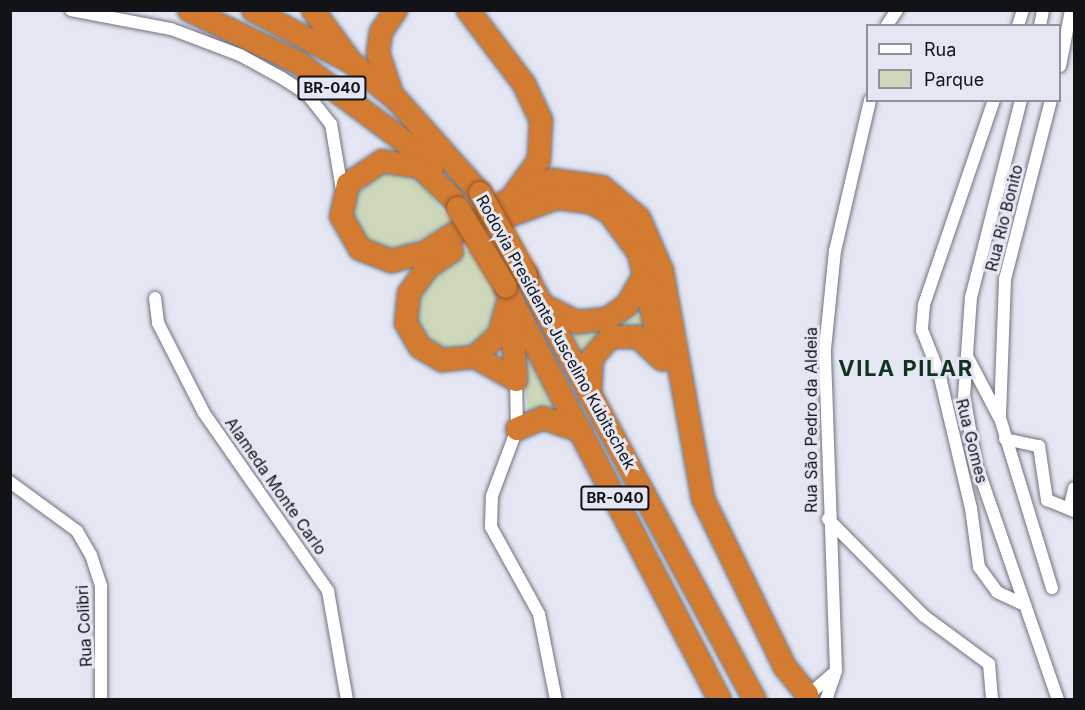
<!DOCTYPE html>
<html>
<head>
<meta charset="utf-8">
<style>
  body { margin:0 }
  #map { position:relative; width:1085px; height:710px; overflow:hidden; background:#e4e7f3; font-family:Inter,sans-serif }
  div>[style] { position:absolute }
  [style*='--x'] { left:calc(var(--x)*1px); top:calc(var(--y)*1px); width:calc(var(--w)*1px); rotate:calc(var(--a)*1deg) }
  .green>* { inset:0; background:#cdd8ba }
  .roads { filter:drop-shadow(0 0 2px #71737e) drop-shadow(0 0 2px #71737e) }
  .street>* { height:12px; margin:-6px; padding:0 6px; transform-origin:6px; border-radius:6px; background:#fff }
  .highway>* { height:22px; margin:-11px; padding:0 11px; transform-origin:11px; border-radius:11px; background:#d47b32 }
  .bridges { filter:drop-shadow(0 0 2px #905729) drop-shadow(0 0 2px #905729) }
  .highway-bridge>* { height:22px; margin:-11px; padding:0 11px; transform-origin:11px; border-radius:11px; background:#d47b32 }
  span { translate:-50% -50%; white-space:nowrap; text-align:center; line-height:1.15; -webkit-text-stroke:6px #e4e7f3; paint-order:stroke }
  .shield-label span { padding:2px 4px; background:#e4e7f3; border:2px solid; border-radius:4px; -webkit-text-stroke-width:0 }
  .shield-label { font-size:15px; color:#121317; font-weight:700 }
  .street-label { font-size:16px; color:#121317 }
  .district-label { font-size:22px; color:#0f331c; font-weight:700; letter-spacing:1.5px }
  .frame { position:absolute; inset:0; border:12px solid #121317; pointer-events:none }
  .legend { position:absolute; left:866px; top:24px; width:195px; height:78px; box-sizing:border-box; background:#e4e7f3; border:2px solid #90929b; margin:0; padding:8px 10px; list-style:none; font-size:18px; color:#121317 }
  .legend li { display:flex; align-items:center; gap:12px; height:30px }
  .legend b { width:30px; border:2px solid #90929b }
</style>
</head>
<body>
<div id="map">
  <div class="green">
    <i style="clip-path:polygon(384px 171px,417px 177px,452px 223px,393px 252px,369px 243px,351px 221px,355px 195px)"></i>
    <i style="clip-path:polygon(469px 250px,495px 292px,497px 312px,477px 343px,453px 350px,427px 339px,417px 326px,414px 303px,428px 278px)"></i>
    <i style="clip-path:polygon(641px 297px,647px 339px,583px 357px,570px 328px)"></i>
    <i style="clip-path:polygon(521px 342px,557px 411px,528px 414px)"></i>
  </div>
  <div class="roads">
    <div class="street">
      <i style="--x:71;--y:10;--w:102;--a:10.8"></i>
      <i style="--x:171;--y:29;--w:74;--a:20.6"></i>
      <i style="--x:240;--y:55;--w:48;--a:28.7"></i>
      <i style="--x:282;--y:78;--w:31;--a:33"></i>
      <i style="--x:308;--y:95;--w:37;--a:52"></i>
      <i style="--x:331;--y:124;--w:67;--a:80.5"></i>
      <i style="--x:887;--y:25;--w:18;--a:-56"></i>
      <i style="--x:1018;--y:26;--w:17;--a:-73"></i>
      <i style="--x:1040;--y:26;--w:16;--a:-79"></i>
      <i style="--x:1060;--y:66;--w:57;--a:-78.9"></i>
      <i style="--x:994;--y:100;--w:217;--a:108.9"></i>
      <i style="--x:924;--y:305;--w:25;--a:95"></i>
      <i style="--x:922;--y:330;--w:46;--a:68.4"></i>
      <i style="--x:939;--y:373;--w:139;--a:76.7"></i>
      <i style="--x:971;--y:508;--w:60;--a:82.3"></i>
      <i style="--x:979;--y:567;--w:31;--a:54"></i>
      <i style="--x:997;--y:592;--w:26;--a:25"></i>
      <i style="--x:1021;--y:100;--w:203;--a:104.2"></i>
      <i style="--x:971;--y:297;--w:99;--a:94"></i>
      <i style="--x:964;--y:396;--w:68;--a:79.8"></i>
      <i style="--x:976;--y:463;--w:251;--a:70.9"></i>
      <i style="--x:1051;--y:100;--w:185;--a:104.4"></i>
      <i style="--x:1005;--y:279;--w:139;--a:92.1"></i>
      <i style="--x:1000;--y:418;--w:178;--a:73"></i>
      <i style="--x:155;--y:298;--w:25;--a:83"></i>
      <i style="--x:158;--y:323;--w:101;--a:62.9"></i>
      <i style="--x:204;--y:413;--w:217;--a:55.1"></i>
      <i style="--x:328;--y:591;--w:111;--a:80.1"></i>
      <i style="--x:967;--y:356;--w:69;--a:62.3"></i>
      <i style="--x:516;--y:380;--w:49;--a:88.8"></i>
      <i style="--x:517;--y:429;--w:72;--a:110.5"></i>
      <i style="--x:492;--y:496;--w:31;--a:92"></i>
      <i style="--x:491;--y:527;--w:99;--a:61.1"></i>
      <i style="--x:539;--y:614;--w:88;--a:78.8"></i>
      <i style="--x:1005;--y:439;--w:35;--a:12"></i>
      <i style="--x:1039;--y:446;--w:55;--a:81.6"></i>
      <i style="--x:1047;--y:500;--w:29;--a:22"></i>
      <i style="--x:10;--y:482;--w:83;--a:36.2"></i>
      <i style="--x:77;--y:531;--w:28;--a:60"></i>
      <i style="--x:91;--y:555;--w:33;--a:72"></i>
      <i style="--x:101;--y:586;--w:114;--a:90"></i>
      <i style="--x:1070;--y:506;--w:18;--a:-77"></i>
      <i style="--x:828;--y:519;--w:136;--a:45.3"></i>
      <i style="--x:924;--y:616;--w:81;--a:36.4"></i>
      <i style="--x:989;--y:664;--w:36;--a:85"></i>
      <i style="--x:813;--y:691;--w:29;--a:-41"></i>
      <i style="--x:826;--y:700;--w:31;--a:-71"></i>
      <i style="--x:836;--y:671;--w:322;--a:-92"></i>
      <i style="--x:825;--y:349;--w:99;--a:-84.2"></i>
      <i style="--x:835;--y:251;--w:155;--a:-76.9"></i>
    </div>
    <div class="highway">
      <i style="--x:189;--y:10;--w:122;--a:25.7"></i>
      <i style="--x:299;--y:63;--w:147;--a:36.7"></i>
      <i style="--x:417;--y:151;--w:23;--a:50"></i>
      <i style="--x:253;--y:10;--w:111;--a:28"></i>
      <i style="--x:351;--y:62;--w:60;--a:39.6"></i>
      <i style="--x:397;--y:100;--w:125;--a:48.3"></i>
      <i style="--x:313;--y:10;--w:64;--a:53.8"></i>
      <i style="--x:468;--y:10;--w:93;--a:52.9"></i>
      <i style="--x:524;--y:84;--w:40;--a:65"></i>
      <i style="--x:541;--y:120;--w:40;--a:92.9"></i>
      <i style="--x:539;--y:160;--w:41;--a:126"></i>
      <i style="--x:392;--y:94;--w:43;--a:-108.9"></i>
      <i style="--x:378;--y:53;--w:21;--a:-82"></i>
      <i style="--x:381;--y:32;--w:27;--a:-56"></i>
      <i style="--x:452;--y:198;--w:45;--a:-135.9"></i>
      <i style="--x:420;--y:167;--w:38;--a:-171"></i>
      <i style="--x:382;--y:161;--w:41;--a:145.9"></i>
      <i style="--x:348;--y:184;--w:33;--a:102"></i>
      <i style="--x:341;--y:216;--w:38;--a:60"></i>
      <i style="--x:360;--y:249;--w:34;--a:21"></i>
      <i style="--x:392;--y:261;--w:34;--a:-15"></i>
      <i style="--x:425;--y:252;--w:123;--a:-32"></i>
      <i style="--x:529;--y:187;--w:24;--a:-17"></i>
      <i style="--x:552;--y:180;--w:50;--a:8"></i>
      <i style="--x:602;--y:187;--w:48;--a:40"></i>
      <i style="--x:639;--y:218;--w:58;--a:66.5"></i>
      <i style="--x:662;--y:271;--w:232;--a:79.8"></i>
      <i style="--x:703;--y:499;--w:187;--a:64"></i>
      <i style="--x:785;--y:667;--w:35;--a:51"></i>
      <i style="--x:508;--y:216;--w:52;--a:-20.2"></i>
      <i style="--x:557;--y:198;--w:33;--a:7"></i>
      <i style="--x:590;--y:202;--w:21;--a:28"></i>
      <i style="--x:609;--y:212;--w:51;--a:53.8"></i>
      <i style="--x:639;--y:253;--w:107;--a:77.6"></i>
      <i style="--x:452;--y:251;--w:29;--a:146"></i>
      <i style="--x:428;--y:267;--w:32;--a:126"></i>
      <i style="--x:409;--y:293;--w:30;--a:96"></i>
      <i style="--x:406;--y:323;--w:28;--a:60"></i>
      <i style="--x:420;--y:347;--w:26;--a:31"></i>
      <i style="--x:442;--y:360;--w:33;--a:-5"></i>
      <i style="--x:475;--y:357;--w:33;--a:-43"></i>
      <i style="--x:499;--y:335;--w:41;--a:-74.2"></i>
      <i style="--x:526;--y:275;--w:483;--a:61.7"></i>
      <i style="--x:507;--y:291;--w:461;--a:62.5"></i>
      <i style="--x:542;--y:305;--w:39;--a:26"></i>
      <i style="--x:577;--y:322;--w:30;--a:-6"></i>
      <i style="--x:607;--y:319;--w:24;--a:-35"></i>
      <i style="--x:627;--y:305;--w:32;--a:-60"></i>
      <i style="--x:511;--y:310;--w:70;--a:85.9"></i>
      <i style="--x:475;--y:357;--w:47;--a:29.3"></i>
      <i style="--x:590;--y:395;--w:37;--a:-87"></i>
      <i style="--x:592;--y:358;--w:28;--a:-49"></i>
      <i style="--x:610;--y:337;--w:28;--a:0"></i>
      <i style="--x:638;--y:337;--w:33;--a:43"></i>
      <i style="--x:517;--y:429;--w:28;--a:-23"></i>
      <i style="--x:543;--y:418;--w:40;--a:18.9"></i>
    </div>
  </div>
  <div class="bridges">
    <div class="highway-bridge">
      <i style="--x:480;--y:193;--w:94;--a:60.7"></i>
      <i style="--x:458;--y:208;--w:92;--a:58.7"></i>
    </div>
  </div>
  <div class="shield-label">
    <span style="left:332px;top:88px">BR-040</span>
    <span style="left:615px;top:498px">BR-040</span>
  </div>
  <div class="street-label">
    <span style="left:1004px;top:218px;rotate:-76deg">Rua Rio Bonito</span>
    <span style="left:556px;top:332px;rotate:61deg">Rodovia Presidente Juscelino Kubitschek</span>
    <span style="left:811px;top:420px;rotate:-90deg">Rua São Pedro da Aldeia</span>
    <span style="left:972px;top:441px;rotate:76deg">Rua Gomes</span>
    <span style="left:276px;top:486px;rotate:55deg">Alameda Monte Carlo</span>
    <span style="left:84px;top:626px;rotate:-93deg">Rua Colibri</span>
  </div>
  <div class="district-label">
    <span style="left:906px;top:369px">VILA PILAR</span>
  </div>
  <div class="frame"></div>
  <ul class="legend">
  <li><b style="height:8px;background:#fff"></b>Rua</li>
  <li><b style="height:16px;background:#cdd8ba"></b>Parque</li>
  </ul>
</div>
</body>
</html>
